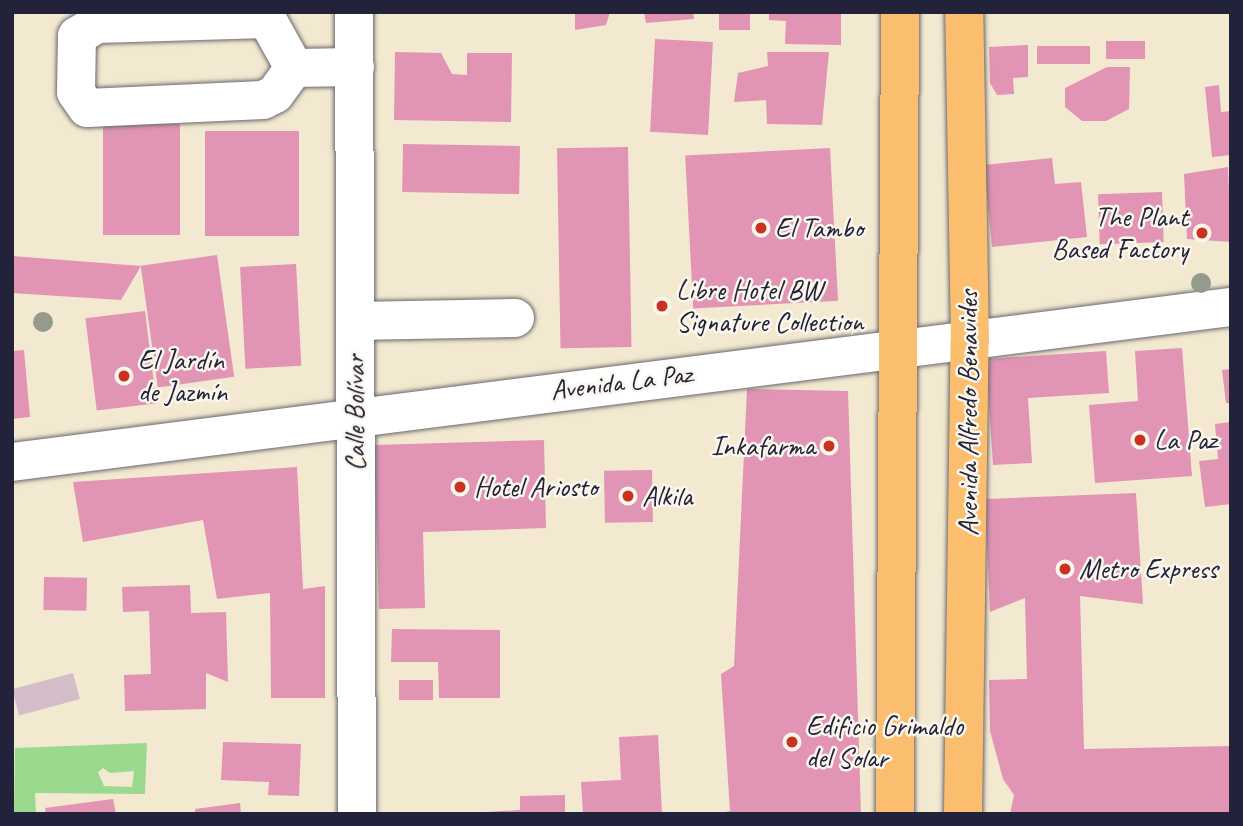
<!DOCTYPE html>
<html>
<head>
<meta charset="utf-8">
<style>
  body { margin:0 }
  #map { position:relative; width:1243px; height:826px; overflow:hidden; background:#f3e9d0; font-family:Caveat,sans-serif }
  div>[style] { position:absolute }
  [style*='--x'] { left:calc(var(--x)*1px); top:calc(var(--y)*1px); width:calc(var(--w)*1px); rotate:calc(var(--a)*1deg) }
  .industrial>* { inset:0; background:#d2bdc8; transform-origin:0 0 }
  .green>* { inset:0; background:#9bd98e }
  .building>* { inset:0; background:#e194b4; transform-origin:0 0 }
  .roads { filter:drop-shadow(0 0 2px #6b686f) drop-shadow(0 0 2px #6b686f) }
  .minor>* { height:38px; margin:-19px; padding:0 19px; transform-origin:19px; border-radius:19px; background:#fff }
  .major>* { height:38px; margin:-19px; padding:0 19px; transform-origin:19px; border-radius:19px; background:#fabe6e }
  .trees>* { width:20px; height:20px; margin:-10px; border-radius:50%; background:#949a8c }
  .dots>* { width:19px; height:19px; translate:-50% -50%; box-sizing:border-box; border:4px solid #fbf7ec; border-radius:50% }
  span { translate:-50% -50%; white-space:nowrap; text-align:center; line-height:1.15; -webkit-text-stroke:5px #fbf7ec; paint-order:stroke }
  .poi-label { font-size:28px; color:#22223b }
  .right { translate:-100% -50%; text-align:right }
  .left { translate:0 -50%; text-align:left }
  .street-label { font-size:28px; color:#22223b }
  .frame { position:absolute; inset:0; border:14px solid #22223b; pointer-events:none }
</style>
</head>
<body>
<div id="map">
  <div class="industrial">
    <i style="left:73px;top:673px;width:27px;height:63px;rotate:75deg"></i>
  </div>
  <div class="green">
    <i style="clip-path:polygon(evenodd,147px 743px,145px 794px,35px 793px,36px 814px,14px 814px,15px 748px,147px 743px,103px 768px,110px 773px,134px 771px,132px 787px,104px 786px,98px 772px,103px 768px)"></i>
  </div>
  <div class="building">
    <i style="clip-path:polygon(575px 12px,610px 12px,606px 25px,575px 30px)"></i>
    <i style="clip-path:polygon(644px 12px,693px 12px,694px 19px,646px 23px)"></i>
    <i style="left:719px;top:12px;width:31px;height:18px"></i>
    <i style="clip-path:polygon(769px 12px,841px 12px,841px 45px,785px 44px,786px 21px,769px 20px)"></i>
    <i style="left:655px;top:39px;width:58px;height:93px;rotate:3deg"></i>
    <i style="left:1106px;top:41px;width:39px;height:18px"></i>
    <i style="clip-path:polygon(1028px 45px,1028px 77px,1013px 78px,1014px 94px,997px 95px,990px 83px,989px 47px)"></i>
    <i style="left:1037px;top:46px;width:53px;height:18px"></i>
    <i style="clip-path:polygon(395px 52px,441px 53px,452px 74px,467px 75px,467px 53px,512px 53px,511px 122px,394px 120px)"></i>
    <i style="clip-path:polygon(767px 52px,829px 52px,822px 125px,767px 124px,766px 100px,734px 102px,738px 73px,768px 66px)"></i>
    <i style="clip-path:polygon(1107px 67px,1130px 67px,1129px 109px,1106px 121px,1082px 121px,1065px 107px,1065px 88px)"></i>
    <i style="clip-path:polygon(1219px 85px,1221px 112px,1231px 111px,1231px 155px,1212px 157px,1205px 87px)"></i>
    <i style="left:103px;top:124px;width:77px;height:111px"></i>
    <i style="left:205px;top:131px;width:94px;height:105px"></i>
    <i style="left:403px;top:144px;width:117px;height:48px;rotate:1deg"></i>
    <i style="left:628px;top:147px;width:200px;height:71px;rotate:89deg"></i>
    <i style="left:830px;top:148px;width:153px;height:145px;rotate:87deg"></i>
    <i style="clip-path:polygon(1052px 158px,1055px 184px,1081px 182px,1087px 237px,992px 247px,984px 165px)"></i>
    <i style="clip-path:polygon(1228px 167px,1231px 242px,1187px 239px,1184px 174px)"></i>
    <i style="left:1162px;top:192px;width:50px;height:64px;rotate:88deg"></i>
    <i style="left:217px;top:255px;width:123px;height:77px;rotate:82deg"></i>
    <i style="clip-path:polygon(12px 256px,141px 266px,121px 300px,12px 293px)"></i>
    <i style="left:296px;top:264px;width:102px;height:56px;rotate:87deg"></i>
    <i style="left:145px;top:311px;width:93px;height:60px;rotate:83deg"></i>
    <i style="clip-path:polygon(1182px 348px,1192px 476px,1095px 483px,1089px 405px,1138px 401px,1135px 351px)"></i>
    <i style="clip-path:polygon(24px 350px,30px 417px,12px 419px,12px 351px)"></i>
    <i style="clip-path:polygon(1106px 351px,1109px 393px,1028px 398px,1032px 463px,993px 465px,986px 359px)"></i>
    <i style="clip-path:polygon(1231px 369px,1231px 403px,1226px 403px,1222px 370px)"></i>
    <i style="clip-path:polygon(747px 389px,848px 391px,861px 814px,715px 814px,730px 811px,721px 674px,734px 666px)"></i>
    <i style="clip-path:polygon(1231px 422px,1231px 504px,1205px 507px,1199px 461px,1218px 459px,1215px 424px)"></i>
    <i style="clip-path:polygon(544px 440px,546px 528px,423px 532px,425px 608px,379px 609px,374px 445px)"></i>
    <i style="clip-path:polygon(297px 467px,303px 589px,325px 586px,325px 698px,271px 698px,270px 593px,217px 599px,203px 520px,83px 542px,73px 482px)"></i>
    <i style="left:652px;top:470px;width:52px;height:48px;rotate:89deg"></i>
    <i style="clip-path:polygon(1136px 493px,1143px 604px,1080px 596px,1084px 749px,1231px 746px,1231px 814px,1010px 814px,1014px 795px,1003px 779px,990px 731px,989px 680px,1027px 679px,1025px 598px,990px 612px,985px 499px)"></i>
    <i style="left:44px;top:577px;width:43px;height:33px;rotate:1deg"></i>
    <i style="clip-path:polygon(190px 585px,191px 613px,226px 612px,228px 682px,206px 673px,206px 709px,125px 711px,124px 675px,151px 674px,149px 611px,123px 612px,122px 587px)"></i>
    <i style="clip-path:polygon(392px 629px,500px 630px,500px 698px,439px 698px,438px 662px,391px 662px)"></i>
    <i style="left:433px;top:680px;width:20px;height:34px;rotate:90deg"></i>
    <i style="clip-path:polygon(658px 735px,662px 814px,583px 814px,581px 782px,621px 780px,619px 737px)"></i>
    <i style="clip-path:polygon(223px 742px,301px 744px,299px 796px,268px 795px,269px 782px,221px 780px)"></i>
    <i style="clip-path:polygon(565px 795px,565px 814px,453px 814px,520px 810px,520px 796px)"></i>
    <i style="clip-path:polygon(113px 799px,116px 814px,46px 814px,45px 808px)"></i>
    <i style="clip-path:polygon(240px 803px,241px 814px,195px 814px,195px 809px)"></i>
  </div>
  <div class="roads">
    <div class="minor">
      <i style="--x:354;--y:12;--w:802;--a:89.79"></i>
      <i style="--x:294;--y:68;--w:32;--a:126"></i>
      <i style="--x:275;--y:94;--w:13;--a:153"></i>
      <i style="--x:263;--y:100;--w:176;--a:177.4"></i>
      <i style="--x:87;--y:108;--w:19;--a:-125"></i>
      <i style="--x:76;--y:92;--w:56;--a:-89"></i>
      <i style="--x:77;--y:36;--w:23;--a:-31"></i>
      <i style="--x:97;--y:24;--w:170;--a:-1.7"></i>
      <i style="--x:267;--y:19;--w:56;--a:61.1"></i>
      <i style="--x:294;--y:68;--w:61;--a:-0.9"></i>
      <i style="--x:356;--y:321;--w:159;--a:-1.1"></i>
      <i style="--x:12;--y:462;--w:1229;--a:-7.25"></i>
    </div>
    <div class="major">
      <i style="--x:895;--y:814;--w:802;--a:-89.64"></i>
      <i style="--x:963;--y:814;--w:474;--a:-89.2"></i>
      <i style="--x:970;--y:340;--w:328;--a:-91"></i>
    </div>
  </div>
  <div class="trees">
    <i style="left:1201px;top:283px"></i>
    <i style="left:43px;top:322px"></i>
  </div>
  <div class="dots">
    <i style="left:761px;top:228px;background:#c8321e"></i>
    <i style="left:1202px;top:233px;background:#c8321e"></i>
    <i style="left:662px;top:306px;background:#c8321e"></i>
    <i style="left:124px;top:376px;background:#c8321e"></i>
    <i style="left:1140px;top:440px;background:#c8321e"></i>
    <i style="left:829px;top:446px;background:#c8321e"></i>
    <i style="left:460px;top:487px;background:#c8321e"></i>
    <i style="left:628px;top:496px;background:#c8321e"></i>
    <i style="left:1065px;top:569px;background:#c8321e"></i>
    <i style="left:792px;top:742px;background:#c8321e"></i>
  </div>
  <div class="poi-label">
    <span class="right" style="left:1188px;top:233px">The Plant<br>Based Factory</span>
    <span class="left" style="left:775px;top:228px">El Tambo</span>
    <span class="left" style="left:676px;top:306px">Libre Hotel BW<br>Signature Collection</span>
    <span class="left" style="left:138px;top:376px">El Jardín<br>de Jazmín</span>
    <span class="left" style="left:1154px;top:440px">La Paz</span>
    <span class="right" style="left:815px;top:446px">Inkafarma</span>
    <span class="left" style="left:474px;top:487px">Hotel Ariosto</span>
    <span class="left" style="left:642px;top:496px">Alkila</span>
    <span class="left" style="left:1079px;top:569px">Metro Express</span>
    <span class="left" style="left:806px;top:742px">Edificio Grimaldo<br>del Solar</span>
  </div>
  <div class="street-label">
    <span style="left:621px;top:382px;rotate:-7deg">Avenida La Paz</span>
    <span style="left:355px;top:413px;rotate:-90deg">Calle Bolívar</span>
    <span style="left:968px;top:413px;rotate:-90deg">Avenida Alfredo Benavides</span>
  </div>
  <div class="frame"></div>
</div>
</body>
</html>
